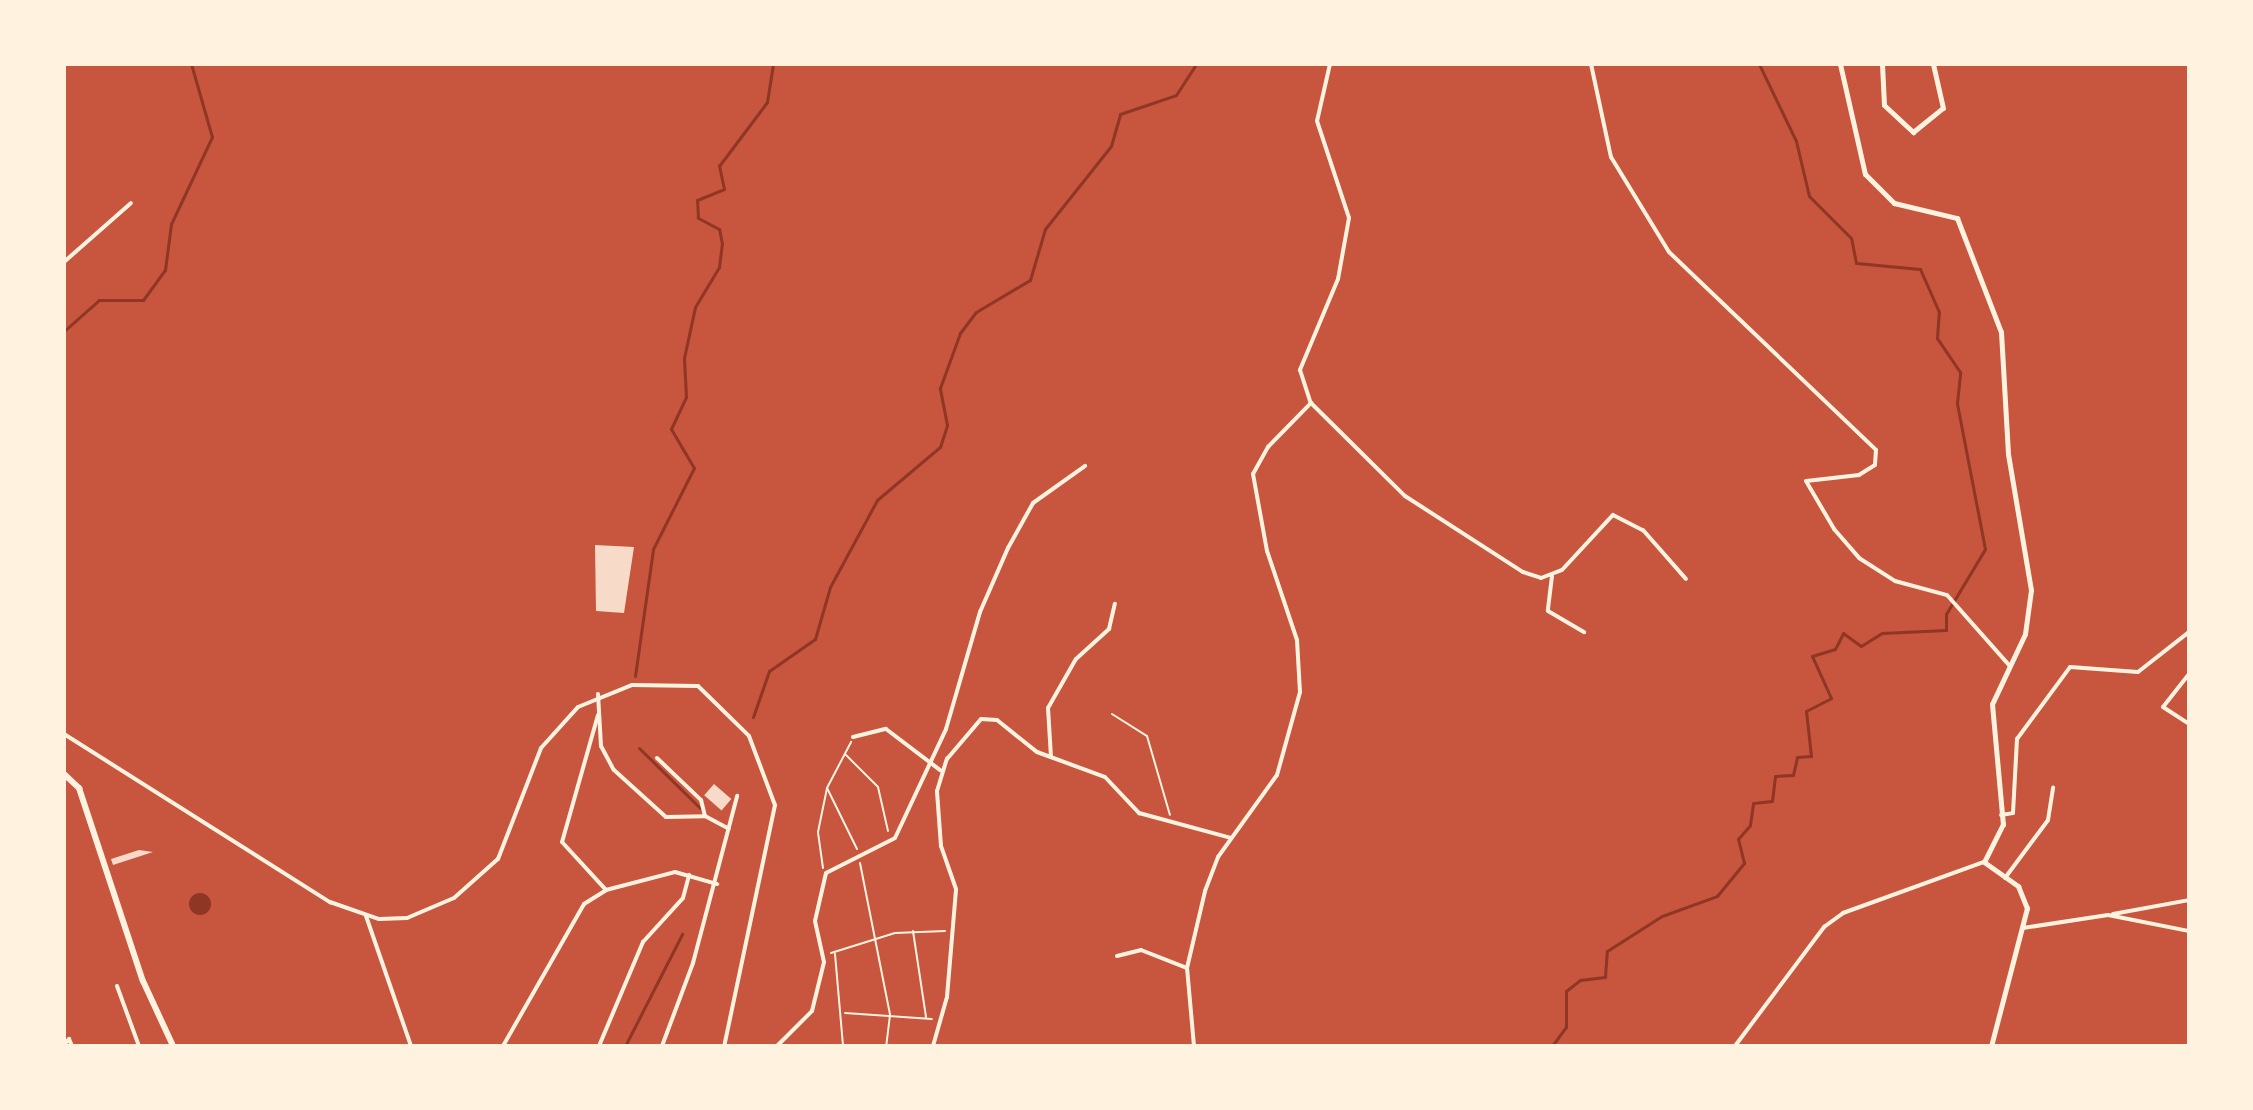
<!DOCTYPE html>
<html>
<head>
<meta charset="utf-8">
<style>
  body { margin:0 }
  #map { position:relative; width:2253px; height:1110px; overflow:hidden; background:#c8553d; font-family:Jost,sans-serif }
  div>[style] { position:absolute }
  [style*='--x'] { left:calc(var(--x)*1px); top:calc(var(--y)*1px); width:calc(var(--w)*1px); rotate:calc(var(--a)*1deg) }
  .water>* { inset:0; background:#8f3625 }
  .round { border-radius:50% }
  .stream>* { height:3px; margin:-1.5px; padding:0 1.5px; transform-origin:1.5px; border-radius:1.5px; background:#8f3625 }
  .building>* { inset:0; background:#f7dbc8; transform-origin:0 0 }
  .path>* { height:2px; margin:-1px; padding:0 1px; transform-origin:1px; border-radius:1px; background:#fff3e0 }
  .minor>* { height:4px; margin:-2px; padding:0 2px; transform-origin:2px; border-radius:2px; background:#fff3e0 }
  .tertiary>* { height:5px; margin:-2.5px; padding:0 2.5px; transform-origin:2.5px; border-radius:2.5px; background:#fff3e0 }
  .secondary>* { height:6px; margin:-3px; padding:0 3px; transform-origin:3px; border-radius:3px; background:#fff3e0 }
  span { translate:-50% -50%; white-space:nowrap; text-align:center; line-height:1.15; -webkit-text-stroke:6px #fff3e0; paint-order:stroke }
  .frame { position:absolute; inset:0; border:66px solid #fff3e0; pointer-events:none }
</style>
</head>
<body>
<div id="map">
  <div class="water">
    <i class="round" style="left:189px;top:893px;width:22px;height:22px"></i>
  </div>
  <div class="stream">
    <i style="--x:64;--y:331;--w:47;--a:-41.5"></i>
    <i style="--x:99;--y:300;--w:44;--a:0"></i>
    <i style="--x:143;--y:300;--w:37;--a:-54"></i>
    <i style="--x:165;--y:270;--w:46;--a:-82.6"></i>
    <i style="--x:171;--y:224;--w:96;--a:-64.8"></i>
    <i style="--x:212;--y:137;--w:76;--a:-106"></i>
    <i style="--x:635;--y:676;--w:128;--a:-81.9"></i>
    <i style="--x:653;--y:549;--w:91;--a:-63.2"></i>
    <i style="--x:694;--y:468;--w:45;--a:-120.5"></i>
    <i style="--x:671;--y:429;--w:35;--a:-65"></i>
    <i style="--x:686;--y:397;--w:39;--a:-93"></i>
    <i style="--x:684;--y:358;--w:52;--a:-77.8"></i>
    <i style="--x:695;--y:307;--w:47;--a:-59"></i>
    <i style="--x:719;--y:267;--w:23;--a:-83"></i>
    <i style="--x:722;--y:244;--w:15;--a:-101"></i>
    <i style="--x:719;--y:229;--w:24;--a:-152"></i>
    <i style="--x:698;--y:218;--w:18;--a:-93"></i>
    <i style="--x:697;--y:200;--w:29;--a:-22"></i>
    <i style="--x:724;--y:189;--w:24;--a:-102"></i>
    <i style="--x:719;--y:166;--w:80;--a:-53.1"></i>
    <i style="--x:767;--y:102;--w:38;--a:-81"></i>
    <i style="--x:753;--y:717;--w:49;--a:-70.8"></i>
    <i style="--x:769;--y:671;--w:56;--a:-34.8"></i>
    <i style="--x:815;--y:639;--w:54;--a:-73.9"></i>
    <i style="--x:830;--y:587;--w:99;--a:-61.6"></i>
    <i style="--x:877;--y:500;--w:82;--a:-40.1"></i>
    <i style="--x:940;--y:447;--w:23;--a:-72"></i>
    <i style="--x:947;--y:425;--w:38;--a:-101"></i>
    <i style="--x:940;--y:388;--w:59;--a:-70"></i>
    <i style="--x:960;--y:333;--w:26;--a:-53"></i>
    <i style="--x:976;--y:312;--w:63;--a:-30.7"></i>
    <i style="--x:1030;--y:280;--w:53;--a:-73.6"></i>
    <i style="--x:1045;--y:229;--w:106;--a:-51.5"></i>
    <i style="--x:1111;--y:146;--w:33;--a:-74"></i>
    <i style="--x:1120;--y:114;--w:59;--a:-18.7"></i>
    <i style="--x:1176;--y:95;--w:37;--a:-57"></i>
    <i style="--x:639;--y:748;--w:86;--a:44.5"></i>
    <i style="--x:625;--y:1046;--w:126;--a:-63"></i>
    <i style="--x:1552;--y:1046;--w:24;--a:-54"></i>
    <i style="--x:1566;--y:1027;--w:36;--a:-90"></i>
    <i style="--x:1566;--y:991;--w:18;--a:-38"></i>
    <i style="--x:1580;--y:980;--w:25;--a:-7"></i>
    <i style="--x:1605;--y:977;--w:26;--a:-86"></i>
    <i style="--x:1607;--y:951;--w:65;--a:-32.5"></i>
    <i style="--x:1662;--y:916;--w:59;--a:-20"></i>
    <i style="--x:1717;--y:896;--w:43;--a:-50.7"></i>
    <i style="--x:1744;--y:863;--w:25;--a:-104"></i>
    <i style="--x:1738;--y:839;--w:18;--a:-49"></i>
    <i style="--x:1750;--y:825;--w:22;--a:-82"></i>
    <i style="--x:1753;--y:803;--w:19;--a:-6"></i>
    <i style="--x:1772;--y:801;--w:25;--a:-83"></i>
    <i style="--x:1775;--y:776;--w:18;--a:-3"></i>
    <i style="--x:1793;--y:775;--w:18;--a:-77"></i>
    <i style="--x:1797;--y:757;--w:14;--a:-4"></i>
    <i style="--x:1811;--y:756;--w:45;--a:-96.3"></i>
    <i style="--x:1806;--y:711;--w:28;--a:-27"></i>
    <i style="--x:1831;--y:698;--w:46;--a:-114.3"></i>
    <i style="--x:1812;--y:656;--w:24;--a:-17"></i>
    <i style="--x:1835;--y:649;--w:18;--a:-63"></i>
    <i style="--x:1843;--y:633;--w:22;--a:36"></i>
    <i style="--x:1861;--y:646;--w:25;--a:-32"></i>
    <i style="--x:1882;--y:633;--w:64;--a:-2.7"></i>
    <i style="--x:1946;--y:630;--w:16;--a:-90"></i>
    <i style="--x:1946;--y:614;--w:76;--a:-59"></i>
    <i style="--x:1985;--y:549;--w:149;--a:-100.9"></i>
    <i style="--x:1957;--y:403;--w:31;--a:-84"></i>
    <i style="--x:1960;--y:372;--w:41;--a:-124.1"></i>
    <i style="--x:1937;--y:338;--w:26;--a:-86"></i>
    <i style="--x:1939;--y:312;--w:47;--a:-113.8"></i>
    <i style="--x:1920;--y:269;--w:64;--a:-174.6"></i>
    <i style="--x:1856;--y:263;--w:25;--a:-101"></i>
    <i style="--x:1851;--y:238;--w:59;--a:-135"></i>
    <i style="--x:1809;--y:196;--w:57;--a:-103.3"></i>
    <i style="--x:1796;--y:141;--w:85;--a:-115.7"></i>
  </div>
  <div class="building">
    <i style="clip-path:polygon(595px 545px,634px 547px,624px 613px,596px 611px)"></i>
    <i style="left:714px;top:784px;width:23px;height:15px;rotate:41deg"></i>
    <i style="clip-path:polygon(139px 850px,153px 852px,113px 865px,111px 859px)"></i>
  </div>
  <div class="path">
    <i style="--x:1112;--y:714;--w:41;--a:32.2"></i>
    <i style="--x:1147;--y:736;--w:82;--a:73.8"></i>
    <i style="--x:846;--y:755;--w:45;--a:45"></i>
    <i style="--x:878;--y:787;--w:45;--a:77.2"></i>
    <i style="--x:827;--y:788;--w:68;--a:63.8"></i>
    <i style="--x:860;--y:863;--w:155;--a:78.8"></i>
    <i style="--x:890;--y:1015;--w:31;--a:97"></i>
    <i style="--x:823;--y:868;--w:36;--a:-98"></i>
    <i style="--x:818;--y:832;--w:45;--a:-78.4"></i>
    <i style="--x:827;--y:788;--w:52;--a:-62.4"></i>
    <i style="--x:913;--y:931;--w:87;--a:81.4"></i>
    <i style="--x:831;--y:953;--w:67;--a:-17.4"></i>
    <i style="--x:895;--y:933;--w:50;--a:-2.3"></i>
    <i style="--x:835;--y:954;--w:92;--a:85"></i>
    <i style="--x:845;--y:1013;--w:87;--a:3.9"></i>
  </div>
  <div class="minor">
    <i style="--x:1330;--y:64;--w:58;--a:102.8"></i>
    <i style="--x:1317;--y:121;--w:102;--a:71.7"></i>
    <i style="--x:1349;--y:218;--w:62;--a:100.2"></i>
    <i style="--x:1338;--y:279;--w:99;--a:112.7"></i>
    <i style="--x:1300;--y:370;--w:35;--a:72"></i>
    <i style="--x:1311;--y:403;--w:132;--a:44.7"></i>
    <i style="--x:1405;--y:496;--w:140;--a:32.8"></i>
    <i style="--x:1523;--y:572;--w:19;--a:18"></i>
    <i style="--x:1541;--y:578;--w:22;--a:-21"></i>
    <i style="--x:1562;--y:570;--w:75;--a:-47.2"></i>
    <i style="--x:1613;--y:515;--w:34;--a:27"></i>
    <i style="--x:1643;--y:530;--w:65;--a:48.7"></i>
    <i style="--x:1591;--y:64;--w:95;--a:77.9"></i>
    <i style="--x:1611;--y:157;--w:111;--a:58.6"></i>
    <i style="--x:1669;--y:252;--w:286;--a:43.7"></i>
    <i style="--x:1876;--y:450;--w:15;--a:94"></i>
    <i style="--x:1875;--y:465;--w:19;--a:148"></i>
    <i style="--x:1859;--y:475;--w:53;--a:173.5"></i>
    <i style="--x:1806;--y:481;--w:56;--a:59.7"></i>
    <i style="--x:1834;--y:529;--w:38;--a:49"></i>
    <i style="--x:1859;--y:558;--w:43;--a:32.6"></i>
    <i style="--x:1895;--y:581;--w:54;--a:15.1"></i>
    <i style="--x:1947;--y:595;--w:94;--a:48.5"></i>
    <i style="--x:64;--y:262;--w:89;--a:-41.4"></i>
    <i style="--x:1552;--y:576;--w:35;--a:97"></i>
    <i style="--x:1548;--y:611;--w:42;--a:30.3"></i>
    <i style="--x:2189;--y:674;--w:42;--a:128.2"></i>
    <i style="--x:2163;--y:707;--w:31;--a:33"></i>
    <i style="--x:598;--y:694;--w:52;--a:86.7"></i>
    <i style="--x:601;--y:746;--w:27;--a:62"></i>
    <i style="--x:614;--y:770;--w:70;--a:42.1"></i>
    <i style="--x:666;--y:817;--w:39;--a:-1"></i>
    <i style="--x:705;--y:816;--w:27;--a:28"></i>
    <i style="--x:598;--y:715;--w:132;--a:105.8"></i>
    <i style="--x:562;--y:842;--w:65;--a:47.5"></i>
    <i style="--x:606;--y:890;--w:71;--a:-14.6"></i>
    <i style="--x:675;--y:872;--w:44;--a:15.9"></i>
    <i style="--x:64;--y:734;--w:315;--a:32.3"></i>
    <i style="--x:330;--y:902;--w:52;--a:19.1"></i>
    <i style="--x:379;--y:919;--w:28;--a:-2"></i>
    <i style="--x:407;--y:918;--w:51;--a:-23.1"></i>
    <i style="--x:454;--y:898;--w:59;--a:-41.6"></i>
    <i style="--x:498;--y:859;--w:119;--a:-68.8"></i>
    <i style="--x:541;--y:748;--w:55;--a:-47.9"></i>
    <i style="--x:578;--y:707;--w:58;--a:-22.2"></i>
    <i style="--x:632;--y:685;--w:66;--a:0.9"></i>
    <i style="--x:698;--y:686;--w:71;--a:44.4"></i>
    <i style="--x:749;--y:736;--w:74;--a:69.4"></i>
    <i style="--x:775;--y:805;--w:246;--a:101.9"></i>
    <i style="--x:853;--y:737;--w:34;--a:-14"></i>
    <i style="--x:886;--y:729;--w:68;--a:37.2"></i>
    <i style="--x:1051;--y:757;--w:49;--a:-93.5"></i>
    <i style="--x:1048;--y:708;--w:56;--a:-60.3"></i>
    <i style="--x:1076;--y:659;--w:45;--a:-42.3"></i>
    <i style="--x:1109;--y:629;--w:26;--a:-77"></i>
    <i style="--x:657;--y:758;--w:61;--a:43.7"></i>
    <i style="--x:701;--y:800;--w:16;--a:76"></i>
    <i style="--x:2001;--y:815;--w:12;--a:-9"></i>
    <i style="--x:2013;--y:813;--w:74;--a:-86.9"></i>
    <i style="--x:2017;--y:739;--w:89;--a:-53.6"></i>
    <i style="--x:2070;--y:667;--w:68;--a:4.2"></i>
    <i style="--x:2138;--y:672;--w:65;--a:-38.1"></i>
    <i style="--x:2005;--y:878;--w:72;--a:-53.4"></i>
    <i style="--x:2048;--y:820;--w:33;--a:-81"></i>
    <i style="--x:2113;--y:914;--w:77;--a:-10.4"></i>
    <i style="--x:366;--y:916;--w:138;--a:70.9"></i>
    <i style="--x:2023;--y:928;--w:86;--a:-8.7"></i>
    <i style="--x:2108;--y:915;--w:83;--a:11.2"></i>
    <i style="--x:1117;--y:956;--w:25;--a:-14"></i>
    <i style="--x:1141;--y:950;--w:49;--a:21.4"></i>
    <i style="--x:117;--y:986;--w:64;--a:69.9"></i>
    <i style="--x:64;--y:1045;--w:8;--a:-50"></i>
    <i style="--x:69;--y:1039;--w:8;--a:67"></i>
    <i style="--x:503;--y:1046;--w:163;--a:-60.3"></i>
    <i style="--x:584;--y:904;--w:26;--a:-32"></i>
    <i style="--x:599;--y:1046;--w:113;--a:-67.1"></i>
    <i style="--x:643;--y:942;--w:59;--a:-47.7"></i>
    <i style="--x:683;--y:898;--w:24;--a:-75"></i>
    <i style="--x:662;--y:1046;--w:89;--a:-69.5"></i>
    <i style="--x:693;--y:963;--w:173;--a:-75.2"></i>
    <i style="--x:777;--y:1046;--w:49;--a:-45"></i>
    <i style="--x:812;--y:1011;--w:50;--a:-76.2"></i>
    <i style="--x:824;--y:962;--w:42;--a:-102.4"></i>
    <i style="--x:815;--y:921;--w:49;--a:-77.1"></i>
    <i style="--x:826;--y:873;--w:77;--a:-26.9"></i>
    <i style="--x:895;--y:838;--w:120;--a:-64.9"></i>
    <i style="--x:946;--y:729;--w:122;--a:-73.8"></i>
    <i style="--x:980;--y:612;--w:70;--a:-66.4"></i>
    <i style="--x:1008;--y:548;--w:51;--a:-60.9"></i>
    <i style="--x:1033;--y:503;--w:64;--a:-35.4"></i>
    <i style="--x:933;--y:1046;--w:51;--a:-74.1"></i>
    <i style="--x:947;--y:997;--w:108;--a:-85.2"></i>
    <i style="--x:956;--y:889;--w:46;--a:-109.2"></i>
    <i style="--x:941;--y:846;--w:55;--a:-94.2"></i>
    <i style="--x:937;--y:791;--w:34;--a:-73"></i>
    <i style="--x:947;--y:759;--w:52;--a:-49.6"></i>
    <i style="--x:981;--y:719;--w:16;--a:4"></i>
    <i style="--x:997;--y:720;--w:51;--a:38.7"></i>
    <i style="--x:1037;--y:752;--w:72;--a:20.2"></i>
    <i style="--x:1105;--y:777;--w:50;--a:46.6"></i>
    <i style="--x:1139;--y:813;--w:95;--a:15.2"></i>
    <i style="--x:1194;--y:1046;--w:78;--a:-95.1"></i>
    <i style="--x:1187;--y:968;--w:79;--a:-76.8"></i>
    <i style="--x:1205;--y:891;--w:36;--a:-69"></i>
    <i style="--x:1218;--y:857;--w:101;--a:-54.3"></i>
    <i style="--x:1277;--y:775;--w:86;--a:-74.5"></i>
    <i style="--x:1300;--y:692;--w:52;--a:-93.3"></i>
    <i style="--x:1297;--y:640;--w:94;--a:-108.6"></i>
    <i style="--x:1267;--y:551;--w:78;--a:-100.3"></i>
    <i style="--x:1253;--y:474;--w:31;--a:-61"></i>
    <i style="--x:1268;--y:447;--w:62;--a:-45.7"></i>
    <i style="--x:1735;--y:1046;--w:149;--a:-53.2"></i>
    <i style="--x:1824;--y:927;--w:24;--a:-36"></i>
    <i style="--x:1843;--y:913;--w:150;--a:-19.9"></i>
  </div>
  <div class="tertiary">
    <i style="--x:1840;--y:64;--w:113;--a:77.2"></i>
    <i style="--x:1865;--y:174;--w:41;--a:45"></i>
    <i style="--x:1894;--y:203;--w:65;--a:13.4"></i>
    <i style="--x:1957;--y:218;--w:122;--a:68.9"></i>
    <i style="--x:2001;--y:332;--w:122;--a:86.7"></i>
    <i style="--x:2008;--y:454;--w:138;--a:80.4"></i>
    <i style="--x:2031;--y:590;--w:44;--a:97.8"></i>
    <i style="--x:2025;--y:634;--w:77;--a:115.2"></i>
    <i style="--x:1992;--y:704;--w:121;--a:84.8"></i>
    <i style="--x:2003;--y:824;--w:42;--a:116.6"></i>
    <i style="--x:1984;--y:862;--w:42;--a:35.2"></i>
    <i style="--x:2018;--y:886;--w:24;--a:68"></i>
    <i style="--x:2027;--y:908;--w:143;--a:104.6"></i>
    <i style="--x:1882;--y:64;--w:41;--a:87.2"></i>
    <i style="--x:1884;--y:105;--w:40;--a:43"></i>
    <i style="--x:1913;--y:132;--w:38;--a:-39"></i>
    <i style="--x:1943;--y:108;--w:45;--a:-102.8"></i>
  </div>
  <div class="secondary">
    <i style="--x:64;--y:774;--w:21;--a:43"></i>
    <i style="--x:79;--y:788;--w:203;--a:71.7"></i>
    <i style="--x:143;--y:981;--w:72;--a:65.2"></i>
  </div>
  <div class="frame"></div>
</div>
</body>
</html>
